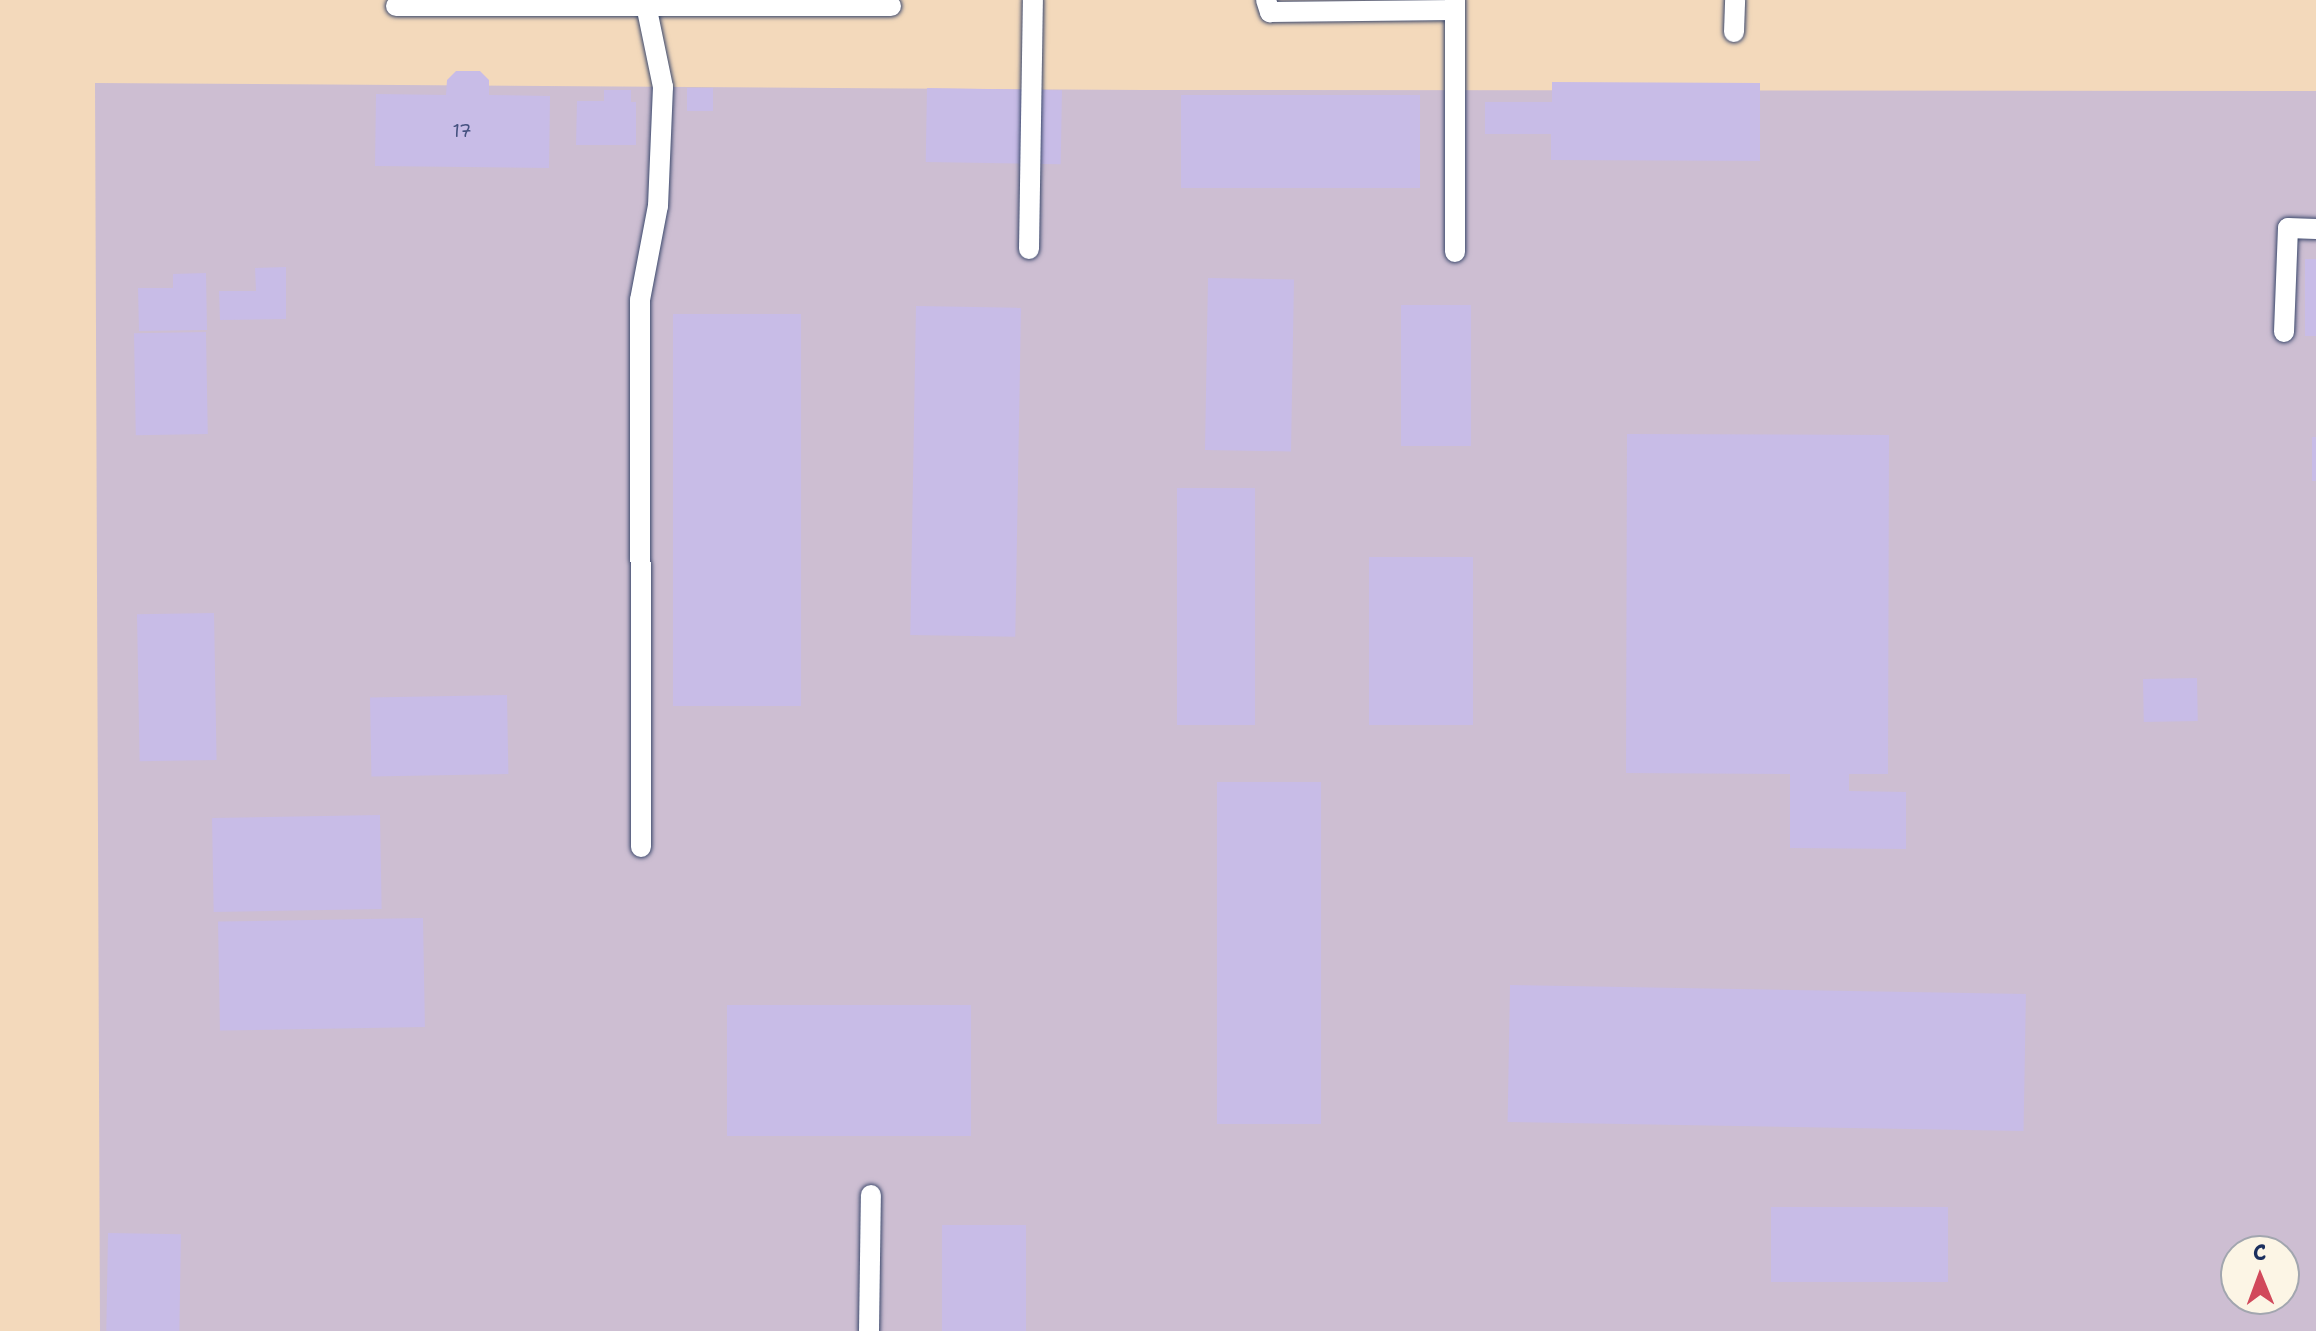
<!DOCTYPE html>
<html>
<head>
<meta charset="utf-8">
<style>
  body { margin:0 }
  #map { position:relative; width:2316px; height:1331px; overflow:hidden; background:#f3d9bb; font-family:"Shantell Sans",sans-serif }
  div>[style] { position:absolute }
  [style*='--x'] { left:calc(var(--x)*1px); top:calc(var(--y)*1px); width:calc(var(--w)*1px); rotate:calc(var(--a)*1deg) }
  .industrial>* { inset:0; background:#cdbed2 }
  .building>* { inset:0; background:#c8bce7; transform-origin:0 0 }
  .roads { filter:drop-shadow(0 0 2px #3b486c) drop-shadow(0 0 2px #3b486c) }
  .lane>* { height:20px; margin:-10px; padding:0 10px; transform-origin:10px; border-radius:10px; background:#fff }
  span { translate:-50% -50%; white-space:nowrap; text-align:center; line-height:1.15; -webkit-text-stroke:6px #fcf5e5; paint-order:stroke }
  .number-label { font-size:18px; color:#465280 }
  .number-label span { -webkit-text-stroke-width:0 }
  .north { position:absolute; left:2220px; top:1235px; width:80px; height:80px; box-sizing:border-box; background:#fcf5e5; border:2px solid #a2a6af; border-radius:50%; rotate:359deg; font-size:22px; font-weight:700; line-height:32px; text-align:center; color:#1b2f5e }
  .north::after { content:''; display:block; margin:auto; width:28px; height:36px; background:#d1495b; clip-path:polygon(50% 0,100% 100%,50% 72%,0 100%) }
</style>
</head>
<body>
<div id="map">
  <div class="industrial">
    <i style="clip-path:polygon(evenodd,95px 83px,1144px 90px,2316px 91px,2316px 1331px,100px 1331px,95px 83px,2236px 1251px,2284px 1251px,2284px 1299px,2236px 1299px,2236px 1251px)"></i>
  </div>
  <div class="building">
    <i style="clip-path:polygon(456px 71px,480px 71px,489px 80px,489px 95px,550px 96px,549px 168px,375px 166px,376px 94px,446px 95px,447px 80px)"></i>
    <i style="clip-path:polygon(1552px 82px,1760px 83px,1760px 161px,1551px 160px,1551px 134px,1485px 134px,1485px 102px,1552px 102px)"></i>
    <i style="left:687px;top:88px;width:26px;height:23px"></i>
    <i style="left:927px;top:88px;width:135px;height:74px;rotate:1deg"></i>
    <i style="clip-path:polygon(604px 90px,631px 90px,631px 102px,636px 102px,636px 145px,576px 145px,577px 101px,604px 101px)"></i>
    <i style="left:1181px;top:95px;width:239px;height:93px"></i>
    <i style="left:2305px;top:259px;width:11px;height:77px"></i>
    <i style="clip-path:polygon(286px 267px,286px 319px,220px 320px,219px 291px,256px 291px,255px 268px)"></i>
    <i style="clip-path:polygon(206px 273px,207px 330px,139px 331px,138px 288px,173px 288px,173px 274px)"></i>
    <i style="left:1208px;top:278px;width:86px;height:172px;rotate:1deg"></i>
    <i style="left:1401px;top:305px;width:70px;height:141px"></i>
    <i style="left:916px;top:306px;width:105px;height:329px;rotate:1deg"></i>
    <i style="left:673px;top:314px;width:128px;height:392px"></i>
    <i style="left:206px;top:332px;width:102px;height:72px;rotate:89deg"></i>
    <i style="clip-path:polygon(1627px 434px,1889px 435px,1888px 774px,1849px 774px,1849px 791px,1906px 792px,1906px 849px,1790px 848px,1790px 774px,1626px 773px)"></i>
    <i style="left:2312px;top:437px;width:4px;height:44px"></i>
    <i style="left:1177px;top:488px;width:78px;height:237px"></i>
    <i style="left:1369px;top:557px;width:104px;height:168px"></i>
    <i style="left:214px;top:613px;width:147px;height:77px;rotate:89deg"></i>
    <i style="left:2197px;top:678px;width:43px;height:54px;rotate:89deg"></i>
    <i style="left:507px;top:695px;width:79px;height:137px;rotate:89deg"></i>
    <i style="left:1217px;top:782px;width:104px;height:342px"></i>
    <i style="left:380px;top:815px;width:94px;height:168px;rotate:89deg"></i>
    <i style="left:423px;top:918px;width:109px;height:205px;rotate:89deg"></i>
    <i style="left:1510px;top:985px;width:516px;height:137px;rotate:1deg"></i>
    <i style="left:727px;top:1005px;width:244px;height:131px"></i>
    <i style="left:1771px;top:1207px;width:177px;height:75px"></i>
    <i style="left:942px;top:1225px;width:84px;height:106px"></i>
    <i style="left:108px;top:1233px;width:73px;height:98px;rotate:1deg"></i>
  </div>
  <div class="roads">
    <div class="lane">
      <i style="--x:1266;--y:0;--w:13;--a:72"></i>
      <i style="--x:1270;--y:12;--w:185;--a:-0.6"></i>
      <i style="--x:1455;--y:0;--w:252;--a:90"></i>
      <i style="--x:396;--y:6;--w:495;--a:0"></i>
      <i style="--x:1734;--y:32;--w:32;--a:-88"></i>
      <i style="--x:1029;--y:249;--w:249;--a:-89.1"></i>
      <i style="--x:2284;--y:332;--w:104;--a:-87.8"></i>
      <i style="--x:2288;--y:228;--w:28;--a:2"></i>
      <i style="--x:641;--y:847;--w:547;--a:-90.1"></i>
      <i style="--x:640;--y:300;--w:96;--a:-79.2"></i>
      <i style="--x:658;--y:206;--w:119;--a:-87.6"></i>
      <i style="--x:663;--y:87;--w:89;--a:-101.7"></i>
      <i style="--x:869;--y:1331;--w:136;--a:-89.2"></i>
    </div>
  </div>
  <div class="number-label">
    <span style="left:462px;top:131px">17</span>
  </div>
  <div class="north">С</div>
</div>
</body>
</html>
